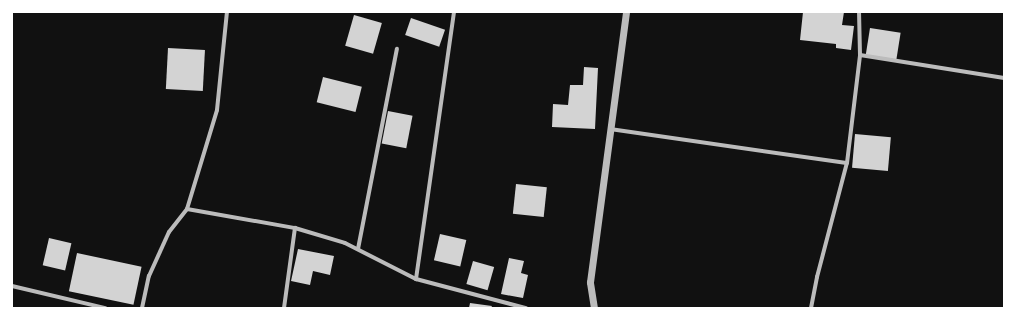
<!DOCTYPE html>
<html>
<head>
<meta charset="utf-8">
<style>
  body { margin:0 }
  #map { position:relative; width:1016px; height:320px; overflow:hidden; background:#111; font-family:"Times New Roman",serif }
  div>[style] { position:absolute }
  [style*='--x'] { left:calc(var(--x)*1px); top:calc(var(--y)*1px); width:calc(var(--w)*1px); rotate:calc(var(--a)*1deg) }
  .building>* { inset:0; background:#d3d3d3; transform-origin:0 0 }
  .minor>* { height:4px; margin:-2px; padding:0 2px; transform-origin:2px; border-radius:2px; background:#bcbcbc }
  .tertiary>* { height:7px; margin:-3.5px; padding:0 3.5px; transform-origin:3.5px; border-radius:3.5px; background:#bcbcbc }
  span { translate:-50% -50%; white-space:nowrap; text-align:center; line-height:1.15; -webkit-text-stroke:4px #fff; paint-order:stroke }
  .frame { position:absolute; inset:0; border:13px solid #fff; pointer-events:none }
</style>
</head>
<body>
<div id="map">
  <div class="building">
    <i style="clip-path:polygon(803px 12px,844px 12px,842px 25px,854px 26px,851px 50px,836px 48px,836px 44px,800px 40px)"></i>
    <i style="left:354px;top:15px;width:29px;height:32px;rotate:16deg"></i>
    <i style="left:411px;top:18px;width:36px;height:18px;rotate:19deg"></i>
    <i style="left:870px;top:28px;width:31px;height:27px;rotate:9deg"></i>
    <i style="left:168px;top:48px;width:37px;height:41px;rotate:3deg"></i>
    <i style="clip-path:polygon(584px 67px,598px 68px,595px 129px,552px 127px,553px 104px,568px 105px,570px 85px,583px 85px)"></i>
    <i style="left:323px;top:77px;width:40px;height:26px;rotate:14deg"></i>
    <i style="left:388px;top:111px;width:25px;height:33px;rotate:11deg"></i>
    <i style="left:855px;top:134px;width:36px;height:34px;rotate:5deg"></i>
    <i style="left:516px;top:184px;width:31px;height:30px;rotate:6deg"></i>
    <i style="left:440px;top:234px;width:27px;height:27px;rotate:13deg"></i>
    <i style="left:49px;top:238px;width:23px;height:28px;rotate:13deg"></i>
    <i style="clip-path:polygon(298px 249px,334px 256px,330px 275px,313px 271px,310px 285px,291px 281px)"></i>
    <i style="left:77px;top:253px;width:66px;height:39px;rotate:12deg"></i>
    <i style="clip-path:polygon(509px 258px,524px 261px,521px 273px,528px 275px,523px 298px,501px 294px)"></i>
    <i style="left:473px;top:261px;width:22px;height:24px;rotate:16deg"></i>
    <i style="clip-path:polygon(470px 303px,492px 306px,491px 308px,469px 308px)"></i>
  </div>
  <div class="minor">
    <i style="--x:860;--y:55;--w:146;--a:9.1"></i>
    <i style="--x:610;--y:129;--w:239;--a:8.2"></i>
    <i style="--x:187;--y:209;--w:103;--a:-73.1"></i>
    <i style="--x:217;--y:110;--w:99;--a:-84.2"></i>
    <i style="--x:358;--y:249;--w:204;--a:-79"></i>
    <i style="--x:416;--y:279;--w:270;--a:-81.9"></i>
    <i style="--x:12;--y:286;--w:96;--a:13.3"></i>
    <i style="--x:142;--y:308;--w:33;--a:-78"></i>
    <i style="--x:149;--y:276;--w:48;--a:-65.6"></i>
    <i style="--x:169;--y:232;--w:29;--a:-52"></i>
    <i style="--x:187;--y:209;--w:110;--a:10"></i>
    <i style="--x:295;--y:228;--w:52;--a:16.7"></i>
    <i style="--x:345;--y:243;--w:80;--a:26.9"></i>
    <i style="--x:416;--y:279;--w:114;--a:14.8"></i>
    <i style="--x:284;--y:308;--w:81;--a:-82.2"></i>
    <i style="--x:811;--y:308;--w:32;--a:-79"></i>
    <i style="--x:817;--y:277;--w:118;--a:-75.3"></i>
    <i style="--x:847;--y:163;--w:109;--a:-83.1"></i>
    <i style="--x:860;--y:55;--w:43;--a:-91.3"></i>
  </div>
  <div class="tertiary">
    <i style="--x:594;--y:308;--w:26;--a:-99"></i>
    <i style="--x:590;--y:282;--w:272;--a:-82.4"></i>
  </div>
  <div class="frame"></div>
</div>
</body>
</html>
